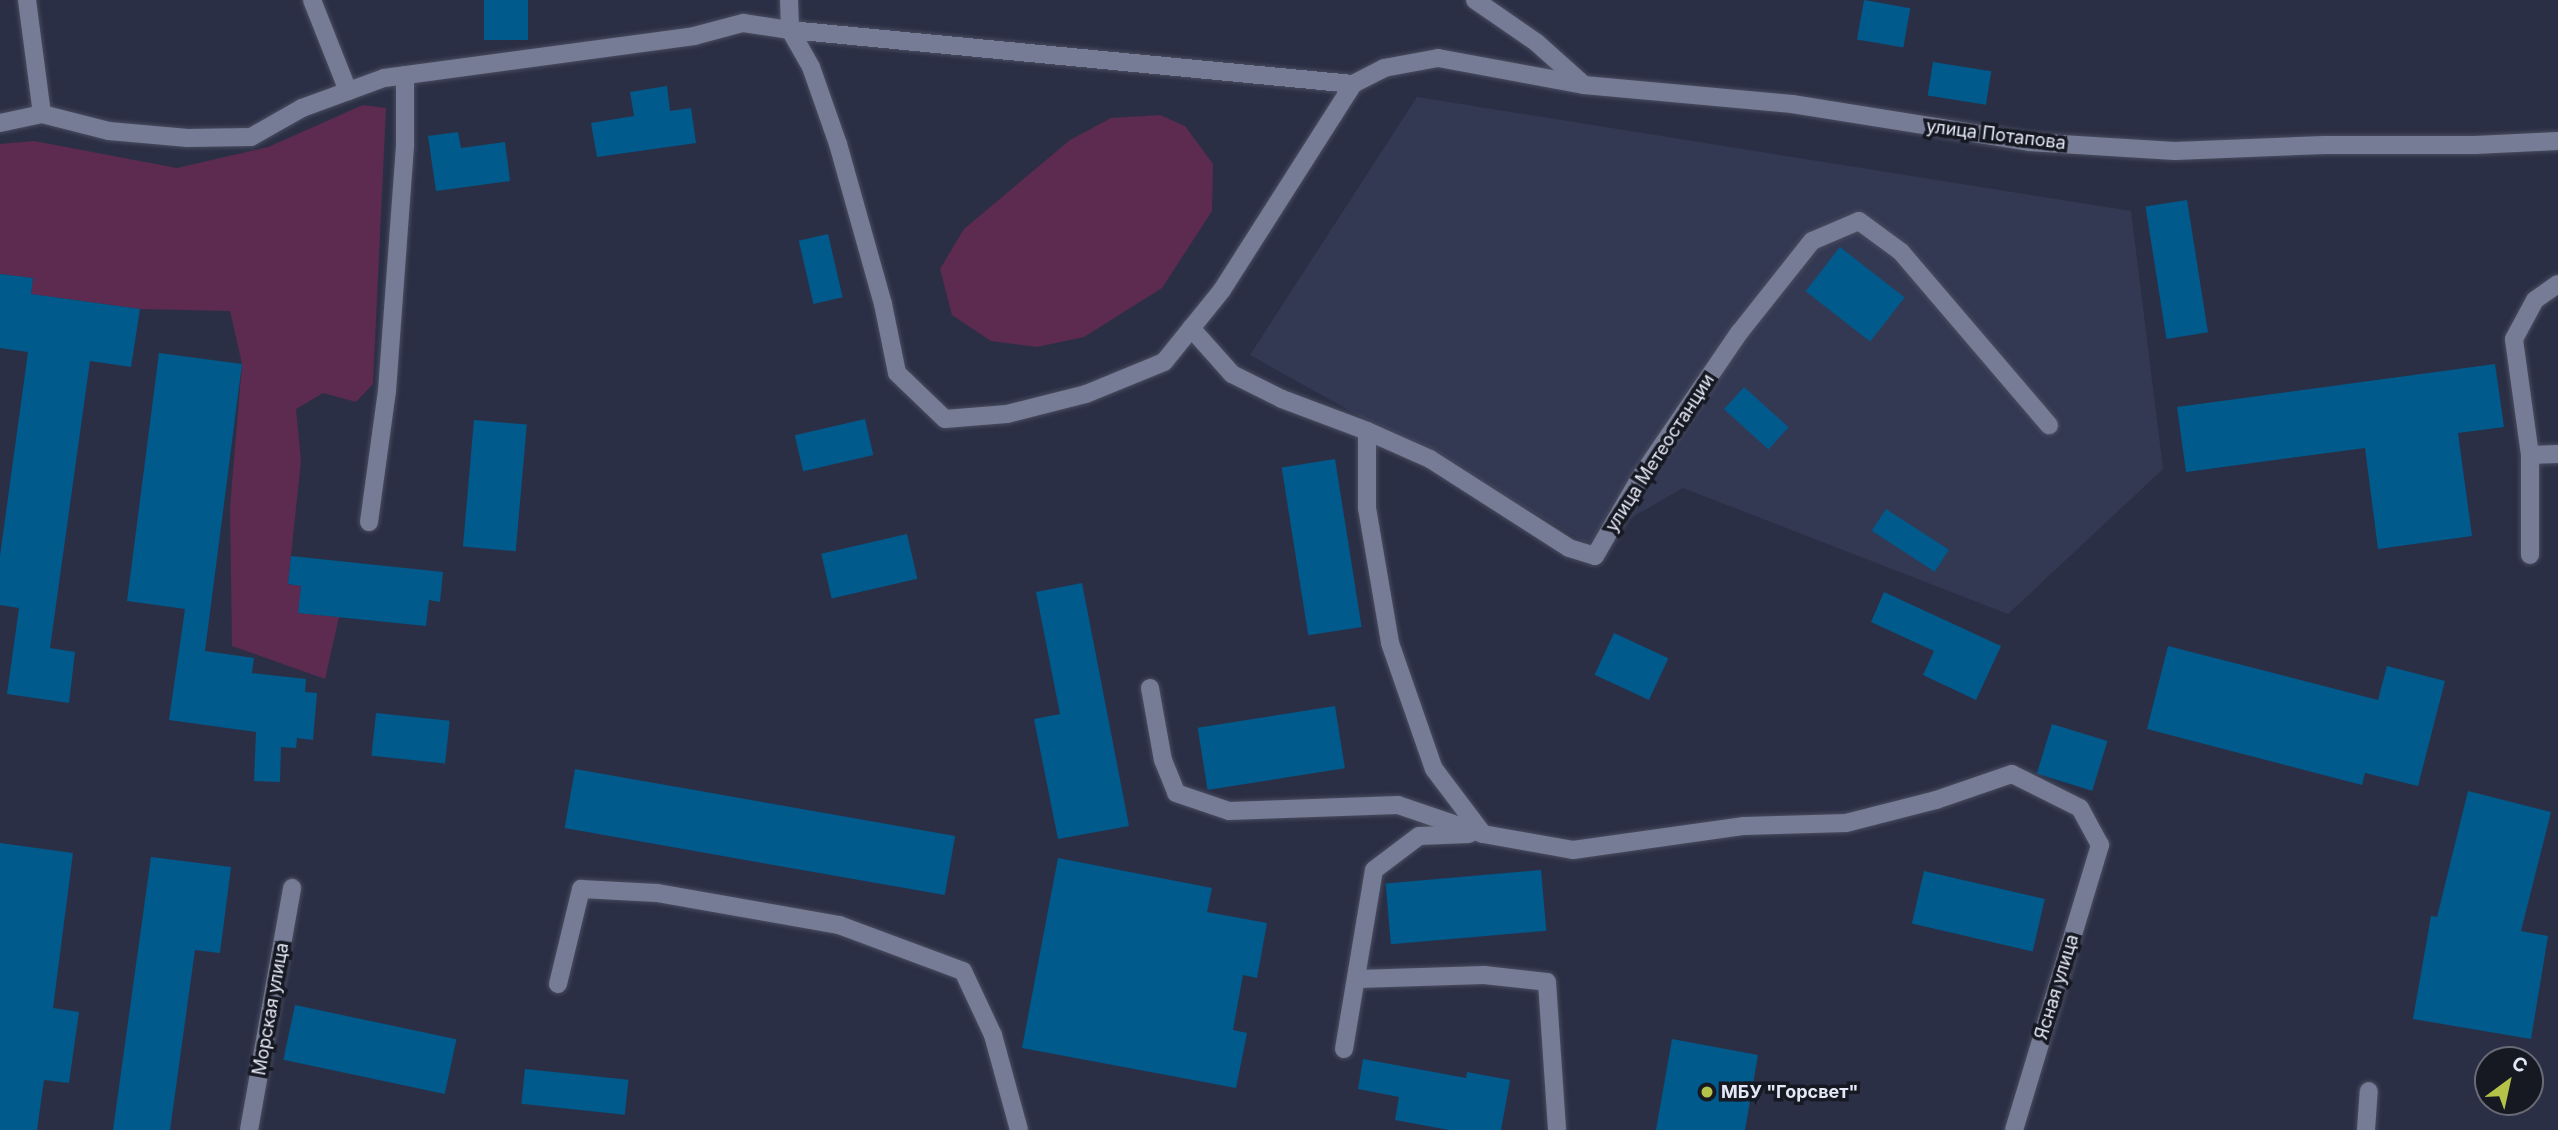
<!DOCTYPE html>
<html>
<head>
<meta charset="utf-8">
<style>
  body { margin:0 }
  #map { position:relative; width:2558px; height:1130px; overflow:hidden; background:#2b2f45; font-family:Inter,sans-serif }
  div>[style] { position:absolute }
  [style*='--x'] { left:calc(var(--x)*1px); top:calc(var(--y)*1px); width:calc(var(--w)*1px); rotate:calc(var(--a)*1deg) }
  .built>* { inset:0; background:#343953 }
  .green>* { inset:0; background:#5c2b4f }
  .building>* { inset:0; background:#005a8c; transform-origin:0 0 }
  .roads { filter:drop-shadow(0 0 2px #4a4d60) drop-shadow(0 0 2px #4a4d60) }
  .lane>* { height:18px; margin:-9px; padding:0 9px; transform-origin:9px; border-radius:9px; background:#767c95 }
  .street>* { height:18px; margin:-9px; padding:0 9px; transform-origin:9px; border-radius:9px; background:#767c95 }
  .dots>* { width:19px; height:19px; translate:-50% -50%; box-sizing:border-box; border:4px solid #161822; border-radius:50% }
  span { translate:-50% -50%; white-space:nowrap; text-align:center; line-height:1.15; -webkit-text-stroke:7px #161822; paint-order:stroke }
  .street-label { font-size:18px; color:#e4e7f5 }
  .poi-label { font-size:18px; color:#e4e7f5; font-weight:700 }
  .left { translate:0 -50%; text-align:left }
  .north { position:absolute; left:2474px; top:1046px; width:70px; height:70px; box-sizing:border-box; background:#161822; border:2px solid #686b76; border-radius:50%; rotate:33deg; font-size:19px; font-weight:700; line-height:28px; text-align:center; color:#e4e7f5 }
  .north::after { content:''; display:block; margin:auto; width:24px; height:32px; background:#b4c24a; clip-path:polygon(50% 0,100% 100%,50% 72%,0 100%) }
</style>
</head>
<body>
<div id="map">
  <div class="built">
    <i style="clip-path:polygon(1417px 97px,2131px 211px,2163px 469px,2008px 614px,1683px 488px,1587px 543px,1250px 355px)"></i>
  </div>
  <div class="green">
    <i style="clip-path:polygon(363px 105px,386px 108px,373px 384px,356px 402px,323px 393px,296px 409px,301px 461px,288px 584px,301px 586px,299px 613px,339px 617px,325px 679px,232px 646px,230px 507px,242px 364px,230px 311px,140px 309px,31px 294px,33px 278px,0 274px,0 144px,34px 141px,177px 168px,268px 147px)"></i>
    <i style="clip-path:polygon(1160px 115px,1185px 126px,1213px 164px,1212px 211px,1162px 288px,1084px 337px,1037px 347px,991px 341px,952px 315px,940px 269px,964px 229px,1070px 140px,1111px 118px)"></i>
  </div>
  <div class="building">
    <i style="left:484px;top:0;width:44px;height:40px"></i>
    <i style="left:1864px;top:0;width:47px;height:40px;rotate:10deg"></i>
    <i style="left:1933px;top:62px;width:59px;height:34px;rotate:9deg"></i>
    <i style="clip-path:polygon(667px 86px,670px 111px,691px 108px,696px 143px,597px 157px,591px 123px,634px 116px,630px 92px)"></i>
    <i style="clip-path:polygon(458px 132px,461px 148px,505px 142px,510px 181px,436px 191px,428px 136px)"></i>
    <i style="left:2187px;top:200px;width:134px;height:42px;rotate:81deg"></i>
    <i style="left:828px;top:234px;width:65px;height:30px;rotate:77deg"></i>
    <i style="left:1840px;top:247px;width:82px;height:56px;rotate:38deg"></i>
    <i style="clip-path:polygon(0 274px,33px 278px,31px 294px,140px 309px,131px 367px,90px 361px,50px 648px,75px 652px,69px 703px,7px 694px,19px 608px,0 605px,0 556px,28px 352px,0 348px)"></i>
    <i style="clip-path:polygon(159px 353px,242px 364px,205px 651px,254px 658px,252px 673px,306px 679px,305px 692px,317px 693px,313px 740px,297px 738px,296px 748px,281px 747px,280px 782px,254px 781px,256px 732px,169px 720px,185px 609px,127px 601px)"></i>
    <i style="clip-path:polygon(2495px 364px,2504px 427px,2458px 433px,2472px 536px,2378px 549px,2365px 448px,2186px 472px,2177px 407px)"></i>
    <i style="left:1744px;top:387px;width:60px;height:30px;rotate:42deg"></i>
    <i style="left:865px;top:419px;width:37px;height:72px;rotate:77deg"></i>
    <i style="left:474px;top:420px;width:53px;height:127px;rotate:5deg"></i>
    <i style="left:1335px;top:459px;width:170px;height:54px;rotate:81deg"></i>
    <i style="left:1886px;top:509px;width:75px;height:26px;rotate:33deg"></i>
    <i style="left:907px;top:534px;width:46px;height:88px;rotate:77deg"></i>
    <i style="clip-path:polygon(291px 556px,443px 572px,440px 602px,429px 600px,426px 626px,298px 613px,301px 586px,288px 584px)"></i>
    <i style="clip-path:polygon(1082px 583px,1129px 826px,1058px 839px,1034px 719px,1060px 714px,1036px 592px)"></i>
    <i style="clip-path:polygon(1884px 592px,2001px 646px,1976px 700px,1923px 675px,1934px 651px,1871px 622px)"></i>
    <i style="left:1614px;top:633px;width:60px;height:46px;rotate:25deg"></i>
    <i style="clip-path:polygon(2168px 646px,2378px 700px,2387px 666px,2445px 681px,2418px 786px,2365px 773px,2362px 785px,2147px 729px)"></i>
    <i style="left:1335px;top:706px;width:63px;height:139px;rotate:81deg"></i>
    <i style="left:376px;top:713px;width:74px;height:43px;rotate:6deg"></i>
    <i style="left:2052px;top:724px;width:58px;height:52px;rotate:17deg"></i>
    <i style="left:575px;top:769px;width:386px;height:60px;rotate:10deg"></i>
    <i style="clip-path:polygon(2468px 791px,2551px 812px,2521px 931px,2548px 936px,2531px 1039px,2413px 1019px,2431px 916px,2437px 917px)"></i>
    <i style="clip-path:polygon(0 843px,73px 853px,53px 1008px,79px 1012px,69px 1083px,44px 1080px,37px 1130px,0 1130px)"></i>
    <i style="clip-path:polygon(151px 857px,231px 867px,220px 953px,195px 950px,170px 1130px,113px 1130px)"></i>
    <i style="clip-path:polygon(1058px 858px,1212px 888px,1207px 912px,1267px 923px,1257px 978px,1243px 975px,1233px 1030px,1247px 1033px,1236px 1088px,1022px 1048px)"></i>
    <i style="left:1541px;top:870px;width:61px;height:156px;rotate:85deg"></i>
    <i style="left:1924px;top:871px;width:124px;height:54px;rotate:13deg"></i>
    <i style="left:295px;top:1005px;width:165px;height:56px;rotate:12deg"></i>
    <i style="clip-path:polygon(1672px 1039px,1758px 1055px,1745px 1130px,1656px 1130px)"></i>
    <i style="clip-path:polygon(1363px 1059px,1466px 1078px,1467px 1072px,1510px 1080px,1501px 1130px,1449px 1130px,1395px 1120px,1399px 1097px,1358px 1089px)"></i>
    <i style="left:525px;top:1069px;width:104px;height:35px;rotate:6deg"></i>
  </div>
  <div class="roads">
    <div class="lane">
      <i style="--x:27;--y:0;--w:115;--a:82.5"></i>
      <i style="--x:312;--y:0;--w:98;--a:68.4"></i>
      <i style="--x:789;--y:0;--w:30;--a:88"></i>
      <i style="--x:790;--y:30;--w:566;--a:5.48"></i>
      <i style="--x:1475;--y:0;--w:75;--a:34.7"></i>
      <i style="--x:1537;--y:43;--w:63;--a:41.8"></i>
      <i style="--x:0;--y:123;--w:43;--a:-12.1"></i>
      <i style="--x:42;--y:114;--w:69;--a:14.2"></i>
      <i style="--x:109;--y:131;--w:79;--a:5.1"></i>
      <i style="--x:188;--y:138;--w:63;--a:-0.9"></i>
      <i style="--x:251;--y:137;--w:59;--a:-29.6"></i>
      <i style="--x:302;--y:108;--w:87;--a:-20.1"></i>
      <i style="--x:384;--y:78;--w:313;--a:-7.7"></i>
      <i style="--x:694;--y:36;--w:51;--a:-14.9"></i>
      <i style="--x:743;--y:23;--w:48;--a:8.5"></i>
      <i style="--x:790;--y:30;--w:43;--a:60.4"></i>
      <i style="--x:811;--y:67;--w:82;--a:70.7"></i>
      <i style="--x:838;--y:144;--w:166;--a:74.3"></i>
      <i style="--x:883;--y:304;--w:70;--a:78.5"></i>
      <i style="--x:897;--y:373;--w:66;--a:43.8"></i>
      <i style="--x:945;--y:419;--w:62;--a:-4.6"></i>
      <i style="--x:1007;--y:414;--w:81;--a:-14.2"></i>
      <i style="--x:1086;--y:394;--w:84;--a:-22.3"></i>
      <i style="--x:1164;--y:362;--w:92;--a:-51.1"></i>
      <i style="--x:1222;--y:290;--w:244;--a:-57.5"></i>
      <i style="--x:1353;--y:84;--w:35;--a:-27"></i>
      <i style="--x:1384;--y:68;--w:55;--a:-10.5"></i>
      <i style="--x:1191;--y:328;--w:62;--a:48.3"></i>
      <i style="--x:1232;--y:374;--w:56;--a:26.6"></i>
      <i style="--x:1282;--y:399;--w:91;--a:20.6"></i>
      <i style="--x:1367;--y:431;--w:69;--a:24"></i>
      <i style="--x:1430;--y:459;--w:165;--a:32.6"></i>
      <i style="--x:1569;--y:548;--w:27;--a:17"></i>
      <i style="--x:1595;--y:556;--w:90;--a:-60"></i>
      <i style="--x:1640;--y:478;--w:176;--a:-55.7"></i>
      <i style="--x:1739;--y:333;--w:117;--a:-51.6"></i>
      <i style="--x:1812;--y:241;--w:51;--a:-23.1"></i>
      <i style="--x:1859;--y:221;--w:52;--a:36.4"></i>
      <i style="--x:1901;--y:252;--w:228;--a:49.5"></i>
      <i style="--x:1367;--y:431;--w:77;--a:90"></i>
      <i style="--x:1367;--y:508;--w:137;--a:80.3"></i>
      <i style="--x:1390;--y:643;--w:133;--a:70.8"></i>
      <i style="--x:1434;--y:769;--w:81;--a:53"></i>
      <i style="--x:1483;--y:834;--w:91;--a:10.1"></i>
      <i style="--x:1573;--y:850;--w:173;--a:-8"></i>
      <i style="--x:1744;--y:826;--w:102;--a:-1.7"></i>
      <i style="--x:1846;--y:823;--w:93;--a:-14.3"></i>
      <i style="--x:1936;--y:800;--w:80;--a:-18.9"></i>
      <i style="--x:2012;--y:774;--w:76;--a:26.6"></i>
      <i style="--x:2080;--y:808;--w:42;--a:61.6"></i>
      <i style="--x:2530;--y:455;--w:28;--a:-2"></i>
      <i style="--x:369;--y:522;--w:132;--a:-82.2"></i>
      <i style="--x:387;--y:391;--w:246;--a:-85.8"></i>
      <i style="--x:405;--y:146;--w:71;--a:-90"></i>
      <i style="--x:2530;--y:555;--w:100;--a:-90"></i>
      <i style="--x:2530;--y:455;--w:117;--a:-97.9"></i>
      <i style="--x:2514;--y:339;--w:44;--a:-61.7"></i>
      <i style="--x:2535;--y:300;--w:28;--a:-35"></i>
      <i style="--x:1150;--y:688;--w:73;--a:79.8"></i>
      <i style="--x:1163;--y:760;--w:35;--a:68"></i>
      <i style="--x:1176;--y:793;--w:56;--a:18.8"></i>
      <i style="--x:1229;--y:811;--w:169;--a:-2"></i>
      <i style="--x:1398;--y:805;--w:90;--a:18.8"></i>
      <i style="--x:1358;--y:979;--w:126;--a:-1.8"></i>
      <i style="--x:1484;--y:975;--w:63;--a:6.3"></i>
      <i style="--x:1547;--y:982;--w:148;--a:86.1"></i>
      <i style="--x:558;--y:984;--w:98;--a:-76.4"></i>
      <i style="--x:581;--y:889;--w:76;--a:3"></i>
      <i style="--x:657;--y:893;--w:185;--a:10"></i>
      <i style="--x:839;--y:925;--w:132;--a:20.4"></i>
      <i style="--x:963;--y:971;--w:71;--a:64.9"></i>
      <i style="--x:993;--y:1035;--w:98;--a:74.7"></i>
      <i style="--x:1344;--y:1049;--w:181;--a:-80.5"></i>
      <i style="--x:1374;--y:870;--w:56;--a:-37.1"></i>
      <i style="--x:1419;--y:836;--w:50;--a:-2.3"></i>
      <i style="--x:2366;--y:1130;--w:39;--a:-86"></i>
    </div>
    <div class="street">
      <i style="--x:1438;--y:58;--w:148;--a:10.5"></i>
      <i style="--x:1584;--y:85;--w:209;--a:5.2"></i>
      <i style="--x:1792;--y:104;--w:240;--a:9.1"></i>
      <i style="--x:2029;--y:142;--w:146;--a:3.5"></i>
      <i style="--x:2175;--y:151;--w:150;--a:-2.3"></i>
      <i style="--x:2325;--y:145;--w:150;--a:0"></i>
      <i style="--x:2475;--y:145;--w:83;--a:-2.8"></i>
      <i style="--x:249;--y:1130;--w:246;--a:-79.9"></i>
      <i style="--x:2014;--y:1130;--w:298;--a:-73.2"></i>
    </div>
  </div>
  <div class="dots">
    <i style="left:1707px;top:1092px;background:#b4c24a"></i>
  </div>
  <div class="street-label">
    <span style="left:1996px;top:135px;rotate:7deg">улица Потапова</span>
    <span style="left:1660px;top:453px;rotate:-57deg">улица Метеостанции</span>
    <span style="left:2057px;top:987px;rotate:-73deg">Ясная улица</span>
    <span style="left:271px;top:1009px;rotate:-80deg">Морская улица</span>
  </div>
  <div class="poi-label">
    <span class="left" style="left:1721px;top:1092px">МБУ "Горсвет"</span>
  </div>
  <div class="north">С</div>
</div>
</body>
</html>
